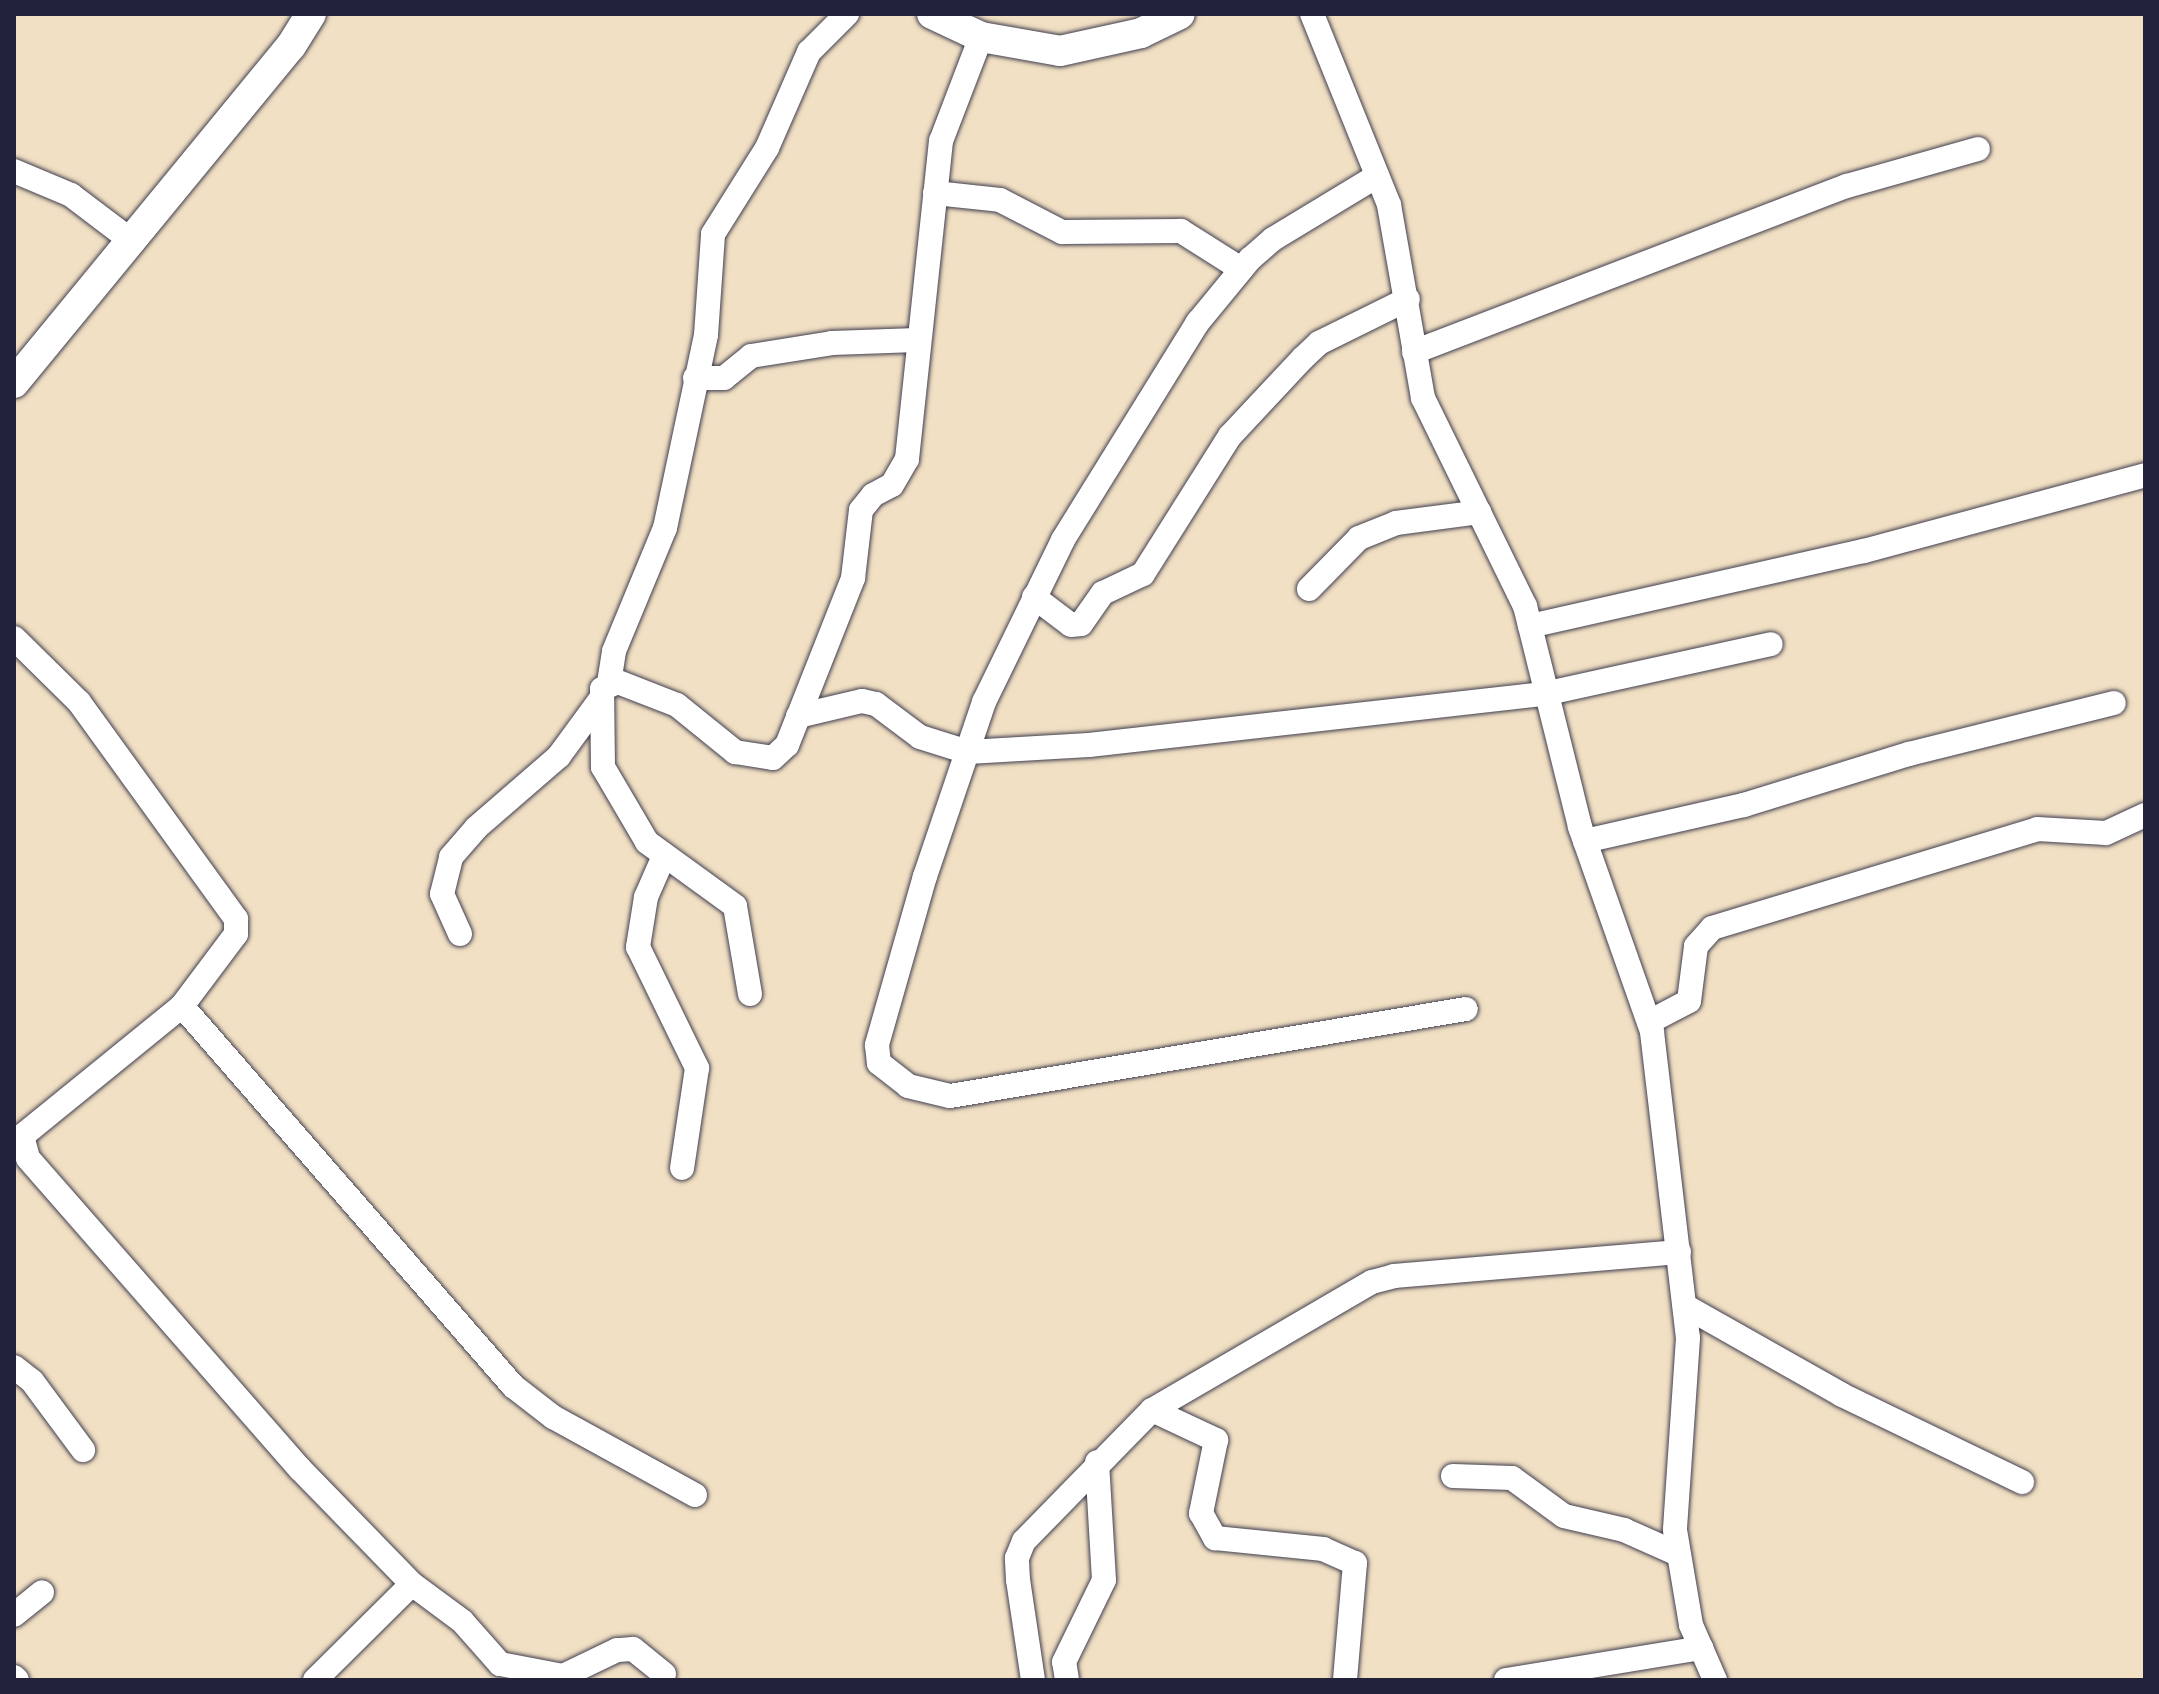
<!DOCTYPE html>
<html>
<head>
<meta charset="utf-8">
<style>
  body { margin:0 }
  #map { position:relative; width:2159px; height:1694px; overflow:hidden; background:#f1e0c3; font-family:"Comic Neue",sans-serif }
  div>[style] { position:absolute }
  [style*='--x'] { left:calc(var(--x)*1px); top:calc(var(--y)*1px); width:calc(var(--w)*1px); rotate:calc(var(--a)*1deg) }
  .roads { filter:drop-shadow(0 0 2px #413e4f) drop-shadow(0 0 2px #413e4f) }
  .minor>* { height:24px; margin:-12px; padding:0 12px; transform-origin:12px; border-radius:12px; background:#fff }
  .major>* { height:30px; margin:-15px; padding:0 15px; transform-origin:15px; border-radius:15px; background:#fff }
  span { translate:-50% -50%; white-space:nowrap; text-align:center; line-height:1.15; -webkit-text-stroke:8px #f7f3e8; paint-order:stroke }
  .frame { position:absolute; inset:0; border:16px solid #22223b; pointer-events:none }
</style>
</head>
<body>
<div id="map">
  <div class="roads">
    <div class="minor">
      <i style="--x:1312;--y:14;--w:206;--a:68"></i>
      <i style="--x:1389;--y:205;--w:196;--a:80"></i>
      <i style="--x:1423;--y:398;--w:232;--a:63.9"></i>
      <i style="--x:1525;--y:606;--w:228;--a:76"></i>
      <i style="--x:1580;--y:827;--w:217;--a:70.6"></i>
      <i style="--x:1652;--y:1032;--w:308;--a:83.3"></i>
      <i style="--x:1688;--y:1338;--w:192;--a:93.9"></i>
      <i style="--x:1675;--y:1530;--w:96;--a:80.4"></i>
      <i style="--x:1691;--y:1625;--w:60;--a:66.4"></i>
      <i style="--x:14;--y:171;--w:62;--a:22.8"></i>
      <i style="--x:71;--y:195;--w:78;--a:37.2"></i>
      <i style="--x:1377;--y:176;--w:122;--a:148.8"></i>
      <i style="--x:1273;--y:239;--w:30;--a:139"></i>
      <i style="--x:1250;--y:259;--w:82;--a:129.5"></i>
      <i style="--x:1198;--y:322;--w:256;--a:121.8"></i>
      <i style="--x:1063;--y:540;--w:180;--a:116"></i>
      <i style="--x:984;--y:702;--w:184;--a:108.7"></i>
      <i style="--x:925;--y:876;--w:176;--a:105.9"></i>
      <i style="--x:877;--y:1045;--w:18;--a:84"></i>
      <i style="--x:879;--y:1063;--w:37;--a:38"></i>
      <i style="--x:908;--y:1086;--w:43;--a:13.4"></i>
      <i style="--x:950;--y:1096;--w:523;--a:-9.57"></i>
      <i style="--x:935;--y:193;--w:65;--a:6.1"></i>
      <i style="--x:1000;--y:200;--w:70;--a:27.3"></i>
      <i style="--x:1062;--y:232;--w:119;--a:-0.5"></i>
      <i style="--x:1181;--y:231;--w:71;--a:32.3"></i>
      <i style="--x:1414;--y:352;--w:464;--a:-21"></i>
      <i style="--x:1847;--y:186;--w:136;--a:-15.8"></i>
      <i style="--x:695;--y:378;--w:29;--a:0"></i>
      <i style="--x:724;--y:378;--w:35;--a:-39"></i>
      <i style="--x:751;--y:356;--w:82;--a:-9.1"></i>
      <i style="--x:832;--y:343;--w:85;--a:-2"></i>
      <i style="--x:1309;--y:589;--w:71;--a:-45.6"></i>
      <i style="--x:1359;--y:538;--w:40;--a:-22"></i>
      <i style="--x:1396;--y:523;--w:84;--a:-7.5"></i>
      <i style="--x:1034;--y:597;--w:46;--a:37.1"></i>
      <i style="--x:1071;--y:625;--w:10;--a:-6"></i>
      <i style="--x:1081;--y:624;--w:38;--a:-55"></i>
      <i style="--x:1103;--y:593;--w:44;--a:-25.4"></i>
      <i style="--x:1143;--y:574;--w:163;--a:-57.8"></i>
      <i style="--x:1230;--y:436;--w:107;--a:-46.9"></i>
      <i style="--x:1303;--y:358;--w:22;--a:-43"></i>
      <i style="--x:1319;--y:343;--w:99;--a:-26.3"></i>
      <i style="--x:1530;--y:626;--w:342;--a:-12.7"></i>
      <i style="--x:1864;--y:551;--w:291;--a:-15.1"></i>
      <i style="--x:14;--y:638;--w:91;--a:44.6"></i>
      <i style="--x:79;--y:702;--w:268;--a:54.1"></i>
      <i style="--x:236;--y:919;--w:15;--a:90"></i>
      <i style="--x:236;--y:934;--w:90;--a:126.9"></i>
      <i style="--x:609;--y:683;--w:32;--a:-81"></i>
      <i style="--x:614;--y:651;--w:133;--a:-67.5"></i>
      <i style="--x:665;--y:528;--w:197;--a:-78"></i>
      <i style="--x:706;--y:335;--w:101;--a:-86"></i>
      <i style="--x:713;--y:234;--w:102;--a:-57.9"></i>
      <i style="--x:767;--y:148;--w:105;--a:-66.4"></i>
      <i style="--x:809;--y:52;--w:54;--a:-45"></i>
      <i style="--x:798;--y:716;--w:66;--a:-13.2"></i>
      <i style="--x:862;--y:701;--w:14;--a:12"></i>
      <i style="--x:876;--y:704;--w:55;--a:36.9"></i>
      <i style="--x:920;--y:737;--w:50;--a:17.4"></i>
      <i style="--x:968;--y:752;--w:121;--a:-3.3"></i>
      <i style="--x:1089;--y:745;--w:458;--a:-6.4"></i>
      <i style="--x:1544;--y:694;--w:232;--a:-12.4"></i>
      <i style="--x:1585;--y:841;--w:163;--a:-12.8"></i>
      <i style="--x:1744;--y:805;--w:173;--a:-17.2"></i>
      <i style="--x:1909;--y:754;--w:211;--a:-14"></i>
      <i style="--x:664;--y:856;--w:45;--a:113.7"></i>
      <i style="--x:646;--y:897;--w:51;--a:99.1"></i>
      <i style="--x:638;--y:947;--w:135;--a:64"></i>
      <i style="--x:697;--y:1068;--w:101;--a:98.5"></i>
      <i style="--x:460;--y:934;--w:44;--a:-114.2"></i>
      <i style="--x:442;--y:894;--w:38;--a:-76"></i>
      <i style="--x:451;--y:857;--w:38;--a:-49"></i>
      <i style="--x:476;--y:828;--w:110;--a:-40.9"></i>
      <i style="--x:559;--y:756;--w:69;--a:-53.8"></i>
      <i style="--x:750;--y:994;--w:89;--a:-99.7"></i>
      <i style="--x:735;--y:906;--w:109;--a:-144"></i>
      <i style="--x:647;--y:842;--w:87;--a:-120.4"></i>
      <i style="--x:603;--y:767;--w:78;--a:-90.7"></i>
      <i style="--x:602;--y:689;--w:17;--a:-24"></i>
      <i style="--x:618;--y:682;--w:63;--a:21.3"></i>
      <i style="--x:677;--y:705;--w:75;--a:39"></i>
      <i style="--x:735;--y:752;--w:38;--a:9"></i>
      <i style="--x:773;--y:758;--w:19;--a:-43"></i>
      <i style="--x:787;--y:745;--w:180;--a:-68.4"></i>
      <i style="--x:853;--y:578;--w:68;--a:-83.3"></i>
      <i style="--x:861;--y:510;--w:19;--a:-51"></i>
      <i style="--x:873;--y:495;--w:21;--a:-28"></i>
      <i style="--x:892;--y:485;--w:30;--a:-60"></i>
      <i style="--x:907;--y:459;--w:320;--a:-83.9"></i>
      <i style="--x:941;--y:141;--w:111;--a:-69"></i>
      <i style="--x:1649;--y:1022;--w:45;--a:-27.7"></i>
      <i style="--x:1689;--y:1001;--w:55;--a:-82.7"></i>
      <i style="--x:1696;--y:946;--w:24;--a:-48"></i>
      <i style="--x:1712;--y:928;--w:340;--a:-16.9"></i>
      <i style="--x:2037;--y:829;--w:69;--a:3.3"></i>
      <i style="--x:2106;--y:833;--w:43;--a:-24.8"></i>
      <i style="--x:1685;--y:1306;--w:180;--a:29.5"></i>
      <i style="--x:1842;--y:1395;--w:200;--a:25.8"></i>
      <i style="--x:14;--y:1367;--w:23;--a:38"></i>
      <i style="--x:32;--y:1381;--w:86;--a:53.5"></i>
      <i style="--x:1152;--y:1410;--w:71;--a:25.1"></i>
      <i style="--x:1216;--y:1440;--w:75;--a:101.6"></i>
      <i style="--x:1201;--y:1513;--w:29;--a:61"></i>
      <i style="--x:1215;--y:1538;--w:109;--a:5.8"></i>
      <i style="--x:1323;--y:1549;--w:35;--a:24"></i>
      <i style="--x:1355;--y:1563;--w:117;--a:94.9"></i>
      <i style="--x:1453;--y:1476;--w:59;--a:1.9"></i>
      <i style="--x:1512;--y:1478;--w:64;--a:36.2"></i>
      <i style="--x:1564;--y:1516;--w:62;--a:13.1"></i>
      <i style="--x:1624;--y:1530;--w:59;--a:24"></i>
      <i style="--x:14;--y:1615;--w:36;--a:-39"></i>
      <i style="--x:664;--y:1674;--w:40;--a:-141"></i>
      <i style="--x:633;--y:1649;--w:16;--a:176"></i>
      <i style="--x:617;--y:1650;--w:60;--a:154.3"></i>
      <i style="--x:563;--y:1676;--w:64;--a:-169.2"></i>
      <i style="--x:500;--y:1664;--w:57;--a:-131.5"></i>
      <i style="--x:462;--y:1621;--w:62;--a:-143.5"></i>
      <i style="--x:412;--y:1584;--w:161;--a:-134.2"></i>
      <i style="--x:300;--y:1469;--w:413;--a:-131.2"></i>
      <i style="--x:28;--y:1158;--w:23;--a:-105"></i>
      <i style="--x:22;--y:1136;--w:206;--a:-39.1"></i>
      <i style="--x:182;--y:1006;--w:504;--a:48.94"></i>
      <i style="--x:513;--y:1386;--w:51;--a:37.8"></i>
      <i style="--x:553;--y:1417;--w:162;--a:28.8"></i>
      <i style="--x:14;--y:1677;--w:4;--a:45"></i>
      <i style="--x:315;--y:1680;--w:136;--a:-44.7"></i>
      <i style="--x:1033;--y:1680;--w:101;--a:-98.5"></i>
      <i style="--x:1018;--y:1580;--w:22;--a:-93"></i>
      <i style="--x:1017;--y:1558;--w:18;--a:-68"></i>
      <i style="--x:1024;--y:1541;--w:183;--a:-45.7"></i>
      <i style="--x:1152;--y:1410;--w:255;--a:-30.2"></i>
      <i style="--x:1372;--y:1282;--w:23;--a:-15"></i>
      <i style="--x:1394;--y:1276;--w:286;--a:-4.8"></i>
      <i style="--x:1067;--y:1680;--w:18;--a:-99"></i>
      <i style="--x:1064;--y:1662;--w:91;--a:-64"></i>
      <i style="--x:1104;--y:1580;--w:118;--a:-93.4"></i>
      <i style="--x:1506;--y:1680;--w:198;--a:-9.3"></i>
    </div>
    <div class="major">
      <i style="--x:932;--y:14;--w:54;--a:25.1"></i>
      <i style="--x:981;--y:37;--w:80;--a:10"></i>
      <i style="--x:1060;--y:51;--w:83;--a:-12.5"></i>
      <i style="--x:1141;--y:33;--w:43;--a:-26"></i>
      <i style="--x:14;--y:383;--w:436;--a:-50.6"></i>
      <i style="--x:291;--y:46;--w:38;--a:-58"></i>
    </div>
  </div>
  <div class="frame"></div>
</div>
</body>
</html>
